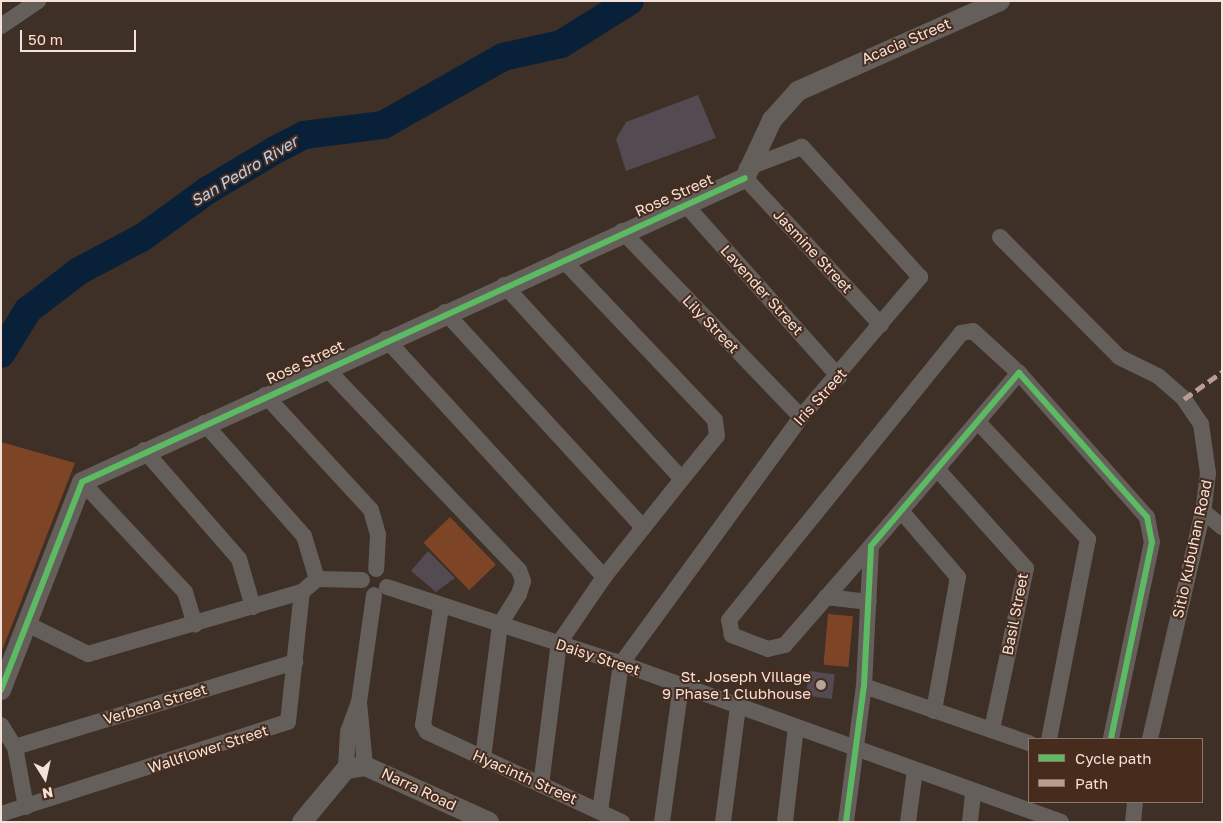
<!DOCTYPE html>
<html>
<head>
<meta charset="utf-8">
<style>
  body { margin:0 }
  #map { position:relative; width:1223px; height:823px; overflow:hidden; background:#3e2f27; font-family:"Golos Text",sans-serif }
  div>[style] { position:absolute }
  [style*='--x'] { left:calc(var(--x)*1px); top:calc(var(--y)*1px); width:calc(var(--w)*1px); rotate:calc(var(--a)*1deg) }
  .green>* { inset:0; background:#7d4526; transform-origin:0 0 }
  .river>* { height:28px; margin:-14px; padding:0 14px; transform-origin:14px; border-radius:14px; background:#092039 }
  .building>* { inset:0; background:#534a52; transform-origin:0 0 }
  .minor>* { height:16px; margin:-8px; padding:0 8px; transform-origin:8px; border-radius:8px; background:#655f5c }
  .tertiary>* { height:20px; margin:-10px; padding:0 10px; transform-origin:10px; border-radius:10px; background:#655f5c }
  .quiet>* { height:5px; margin-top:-2.5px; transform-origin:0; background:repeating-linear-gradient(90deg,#b99d93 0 10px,transparent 0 15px) }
  .cycleway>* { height:6px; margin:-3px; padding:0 3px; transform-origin:3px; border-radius:3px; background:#5cba63 }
  .dots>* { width:14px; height:14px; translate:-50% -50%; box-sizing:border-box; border:2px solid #472c1e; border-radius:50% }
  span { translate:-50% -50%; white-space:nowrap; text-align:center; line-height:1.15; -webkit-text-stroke:4px #472c1e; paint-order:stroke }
  .street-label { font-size:15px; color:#f4e2d9 }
  .poi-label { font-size:15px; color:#f4e2d9 }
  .right { translate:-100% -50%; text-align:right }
  .water-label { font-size:16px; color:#b5d1f1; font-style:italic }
  .frame { position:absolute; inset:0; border:2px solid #f4e2d9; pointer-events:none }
  .legend { position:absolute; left:1028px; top:738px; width:175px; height:65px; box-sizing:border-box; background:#472c1e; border:1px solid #8c7569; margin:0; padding:6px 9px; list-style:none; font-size:15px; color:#f4e2d9 }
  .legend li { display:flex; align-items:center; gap:10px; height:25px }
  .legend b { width:25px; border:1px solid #8c7569 }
  .north { position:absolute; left:20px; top:753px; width:50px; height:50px; -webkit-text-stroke:4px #472c1e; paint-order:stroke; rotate:170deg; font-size:14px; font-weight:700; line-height:20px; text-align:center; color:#f4e2d9 }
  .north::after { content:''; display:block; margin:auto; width:18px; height:22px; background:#f4e2d9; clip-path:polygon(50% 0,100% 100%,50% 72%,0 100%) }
  .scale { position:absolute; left:20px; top:30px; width:116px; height:22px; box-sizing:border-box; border:2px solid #f4e2d9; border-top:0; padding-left:6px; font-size:15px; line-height:18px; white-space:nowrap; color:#f4e2d9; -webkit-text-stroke:4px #472c1e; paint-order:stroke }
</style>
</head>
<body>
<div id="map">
  <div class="green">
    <i style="clip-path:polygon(1px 442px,75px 463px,1px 653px)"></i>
    <i style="left:450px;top:517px;width:66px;height:37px;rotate:46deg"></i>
    <i style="left:828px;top:614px;width:25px;height:51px;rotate:5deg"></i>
  </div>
  <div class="river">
    <i style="--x:1;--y:354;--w:52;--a:-58.5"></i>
    <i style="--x:28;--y:310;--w:64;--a:-37.4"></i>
    <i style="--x:79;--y:271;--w:72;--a:-28"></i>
    <i style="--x:143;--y:237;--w:80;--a:-35.9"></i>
    <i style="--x:208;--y:190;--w:78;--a:-30.8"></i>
    <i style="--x:275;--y:150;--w:33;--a:-27"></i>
    <i style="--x:304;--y:135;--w:80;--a:-7.2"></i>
    <i style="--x:383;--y:125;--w:138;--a:-29.5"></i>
    <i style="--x:503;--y:57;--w:59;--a:-12.6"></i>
    <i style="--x:561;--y:44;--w:81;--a:-31.9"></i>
  </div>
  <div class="building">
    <i style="clip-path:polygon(698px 95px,716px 138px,626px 171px,616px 139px,626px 122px)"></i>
    <i style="clip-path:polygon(428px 551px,455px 578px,436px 592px,411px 571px)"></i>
    <i style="left:809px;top:671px;width:26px;height:25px;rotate:7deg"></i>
  </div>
  <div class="minor">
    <i style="--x:1;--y:26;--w:45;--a:-34"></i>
    <i style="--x:745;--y:178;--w:200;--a:47.2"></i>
    <i style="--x:684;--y:203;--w:233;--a:48.3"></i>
    <i style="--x:622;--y:231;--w:258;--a:46.1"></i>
    <i style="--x:1000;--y:237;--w:169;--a:45.2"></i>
    <i style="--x:1119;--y:357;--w:43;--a:26"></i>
    <i style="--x:1158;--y:376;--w:35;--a:41"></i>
    <i style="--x:1184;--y:399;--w:30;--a:56"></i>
    <i style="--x:1201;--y:424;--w:49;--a:81.9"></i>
    <i style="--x:1208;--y:473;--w:38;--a:97"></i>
    <i style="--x:1203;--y:511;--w:234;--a:103.1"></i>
    <i style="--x:504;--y:285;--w:263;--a:47.5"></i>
    <i style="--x:682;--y:479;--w:55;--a:-50.9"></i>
    <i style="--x:717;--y:436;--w:16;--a:-97"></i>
    <i style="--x:715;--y:420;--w:222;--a:-133.5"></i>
    <i style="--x:445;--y:312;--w:292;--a:47.4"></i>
    <i style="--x:386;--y:339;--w:323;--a:47.5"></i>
    <i style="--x:325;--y:367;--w:281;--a:46.3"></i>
    <i style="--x:519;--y:570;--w:12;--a:70"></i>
    <i style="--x:523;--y:581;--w:14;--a:107"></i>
    <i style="--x:519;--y:594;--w:36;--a:122"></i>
    <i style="--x:500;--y:625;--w:134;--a:97.3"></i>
    <i style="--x:265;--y:395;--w:156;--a:47.3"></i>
    <i style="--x:371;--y:510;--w:26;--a:74"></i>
    <i style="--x:378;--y:535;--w:34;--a:93"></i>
    <i style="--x:978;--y:422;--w:161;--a:46.8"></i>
    <i style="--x:1088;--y:539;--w:204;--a:101"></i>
    <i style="--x:204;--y:423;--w:151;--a:48.5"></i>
    <i style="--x:304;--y:536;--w:45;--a:73.2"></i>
    <i style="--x:144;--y:450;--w:145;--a:48.9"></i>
    <i style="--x:239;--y:559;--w:50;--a:73.7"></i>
    <i style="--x:938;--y:470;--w:132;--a:48.1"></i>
    <i style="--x:1026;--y:568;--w:166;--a:101.9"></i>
    <i style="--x:82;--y:482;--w:151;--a:46.9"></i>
    <i style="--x:185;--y:592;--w:34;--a:73"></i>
    <i style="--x:1203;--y:511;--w:25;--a:40"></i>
    <i style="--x:902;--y:512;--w:86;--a:49.3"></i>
    <i style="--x:958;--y:577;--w:136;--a:100.2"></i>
    <i style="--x:871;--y:546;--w:131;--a:131"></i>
    <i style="--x:785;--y:645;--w:17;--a:167"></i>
    <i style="--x:768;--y:649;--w:39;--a:-159"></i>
    <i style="--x:732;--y:635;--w:15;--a:-101"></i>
    <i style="--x:729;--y:620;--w:369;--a:-51"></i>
    <i style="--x:961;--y:333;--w:12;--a:-9"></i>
    <i style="--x:973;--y:331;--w:62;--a:42.4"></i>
    <i style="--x:387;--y:587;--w:239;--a:18.1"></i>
    <i style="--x:614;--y:661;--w:475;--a:19.8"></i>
    <i style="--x:826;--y:597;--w:43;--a:6.6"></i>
    <i style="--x:441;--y:607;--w:119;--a:98.7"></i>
    <i style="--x:423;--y:725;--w:8;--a:60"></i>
    <i style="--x:427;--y:732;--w:215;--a:24.8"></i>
    <i style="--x:27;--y:624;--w:68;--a:26.2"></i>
    <i style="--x:88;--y:654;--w:223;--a:-16.2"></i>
    <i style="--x:302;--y:592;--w:20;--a:-41"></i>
    <i style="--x:317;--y:579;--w:45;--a:1.3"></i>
    <i style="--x:864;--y:686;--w:175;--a:19.1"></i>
    <i style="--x:359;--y:702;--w:64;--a:84.6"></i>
    <i style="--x:1;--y:725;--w:26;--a:58"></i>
    <i style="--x:15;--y:747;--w:61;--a:79.6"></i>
    <i style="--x:15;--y:747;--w:293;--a:-16.9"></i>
    <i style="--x:346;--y:769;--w:37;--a:-87"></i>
    <i style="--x:348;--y:732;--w:32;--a:-70"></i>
    <i style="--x:359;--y:702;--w:108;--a:-82"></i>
    <i style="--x:541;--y:785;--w:143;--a:-82.8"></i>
    <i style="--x:559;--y:643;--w:80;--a:-55.7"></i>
    <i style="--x:604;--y:577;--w:125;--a:-51.5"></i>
    <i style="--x:600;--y:811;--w:148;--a:-81.9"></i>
    <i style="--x:621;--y:664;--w:306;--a:-53.9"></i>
    <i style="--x:801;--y:417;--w:184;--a:-49.6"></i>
    <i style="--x:920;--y:277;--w:176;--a:-132.2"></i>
    <i style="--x:802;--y:147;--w:59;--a:159.1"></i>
    <i style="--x:1;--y:814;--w:301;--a:-17.8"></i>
    <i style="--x:288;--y:722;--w:131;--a:-83.9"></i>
    <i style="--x:662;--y:822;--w:138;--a:-82.1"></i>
    <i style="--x:723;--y:822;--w:117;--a:-82.6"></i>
    <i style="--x:785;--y:822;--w:96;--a:-83.4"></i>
    <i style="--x:846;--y:822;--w:137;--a:-82.5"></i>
    <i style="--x:864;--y:686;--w:140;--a:-87.1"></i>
    <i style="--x:871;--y:546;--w:228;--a:-49.5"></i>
    <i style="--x:1019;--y:373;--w:193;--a:48.4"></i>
    <i style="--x:1147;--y:517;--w:25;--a:79"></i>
    <i style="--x:1152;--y:542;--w:201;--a:101.8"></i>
    <i style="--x:908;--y:822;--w:52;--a:-82.3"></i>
    <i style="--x:970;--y:822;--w:30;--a:-84"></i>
    <i style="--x:1133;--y:822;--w:20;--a:-84"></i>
  </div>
  <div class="tertiary">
    <i style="--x:1;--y:690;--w:223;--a:-68.7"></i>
    <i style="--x:82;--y:482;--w:729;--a:-24.63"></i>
    <i style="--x:745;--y:178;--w:64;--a:-65"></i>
    <i style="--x:772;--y:120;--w:39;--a:-48"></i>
    <i style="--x:798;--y:91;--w:221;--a:-24"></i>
    <i style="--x:302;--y:822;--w:69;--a:-50.3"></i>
    <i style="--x:346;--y:769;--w:19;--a:-9"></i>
    <i style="--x:365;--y:766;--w:136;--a:24.3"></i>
  </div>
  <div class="quiet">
    <i style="--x:1184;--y:399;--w:47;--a:-35.4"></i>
  </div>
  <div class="cycleway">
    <i style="--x:1;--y:690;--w:223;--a:-68.7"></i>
    <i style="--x:82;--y:482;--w:729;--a:-24.63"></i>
    <i style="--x:846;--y:822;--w:137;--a:-82.5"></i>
    <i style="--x:864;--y:686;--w:140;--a:-87.1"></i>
    <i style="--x:871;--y:546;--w:228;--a:-49.5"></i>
    <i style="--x:1019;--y:373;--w:193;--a:48.4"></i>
    <i style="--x:1147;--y:517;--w:25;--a:79"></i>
    <i style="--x:1152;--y:542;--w:201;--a:101.8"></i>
  </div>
  <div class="dots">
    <i style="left:821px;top:685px;background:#b4a39b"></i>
  </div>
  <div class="street-label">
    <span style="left:906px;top:41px;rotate:-23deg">Acacia Street</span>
    <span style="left:674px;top:195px;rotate:-24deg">Rose Street</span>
    <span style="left:813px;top:251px;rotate:47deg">Jasmine Street</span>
    <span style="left:762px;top:290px;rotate:48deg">Lavender Street</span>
    <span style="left:711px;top:324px;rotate:46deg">Lily Street</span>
    <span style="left:305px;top:362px;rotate:-25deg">Rose Street</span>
    <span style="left:820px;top:397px;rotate:-48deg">Iris Street</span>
    <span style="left:1192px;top:549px;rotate:-78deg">Sitio Kubuhan Road</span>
    <span style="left:1015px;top:614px;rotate:-79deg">Basil Street</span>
    <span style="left:598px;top:657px;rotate:18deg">Daisy Street</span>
    <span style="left:155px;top:704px;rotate:-17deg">Verbena Street</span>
    <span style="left:208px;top:749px;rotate:-18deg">Wallflower Street</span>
    <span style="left:525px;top:777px;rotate:24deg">Hyacinth Street</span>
    <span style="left:419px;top:789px;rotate:25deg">Narra Road</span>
  </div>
  <div class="poi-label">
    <span class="right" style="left:811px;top:685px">St. Joseph Village<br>9 Phase 1 Clubhouse</span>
  </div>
  <div class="water-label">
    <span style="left:244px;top:171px;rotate:-31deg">San Pedro River</span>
  </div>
  <div class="frame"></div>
  <ul class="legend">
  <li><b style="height:6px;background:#5cba63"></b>Cycle path</li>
  <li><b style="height:6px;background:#b99d93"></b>Path</li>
  </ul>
  <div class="north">N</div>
  <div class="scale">50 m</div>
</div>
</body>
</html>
